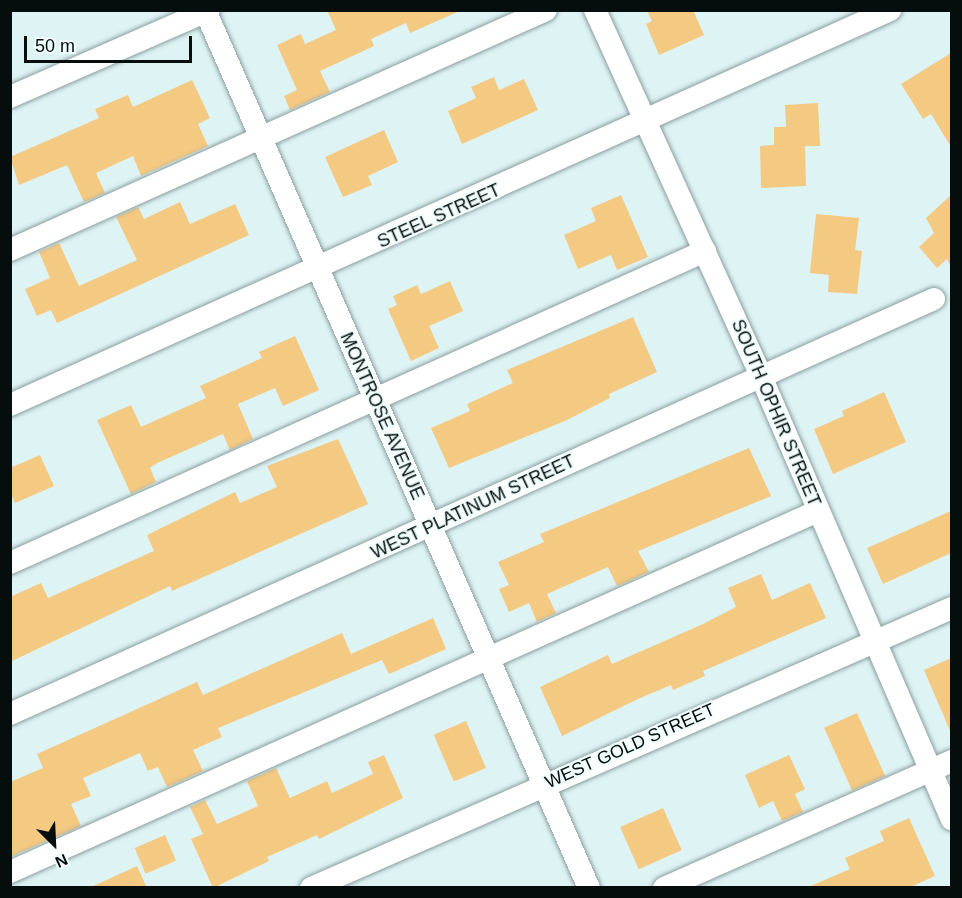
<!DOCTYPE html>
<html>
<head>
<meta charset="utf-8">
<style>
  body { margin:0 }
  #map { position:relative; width:962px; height:898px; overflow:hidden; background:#def3f4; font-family:Helvetica,sans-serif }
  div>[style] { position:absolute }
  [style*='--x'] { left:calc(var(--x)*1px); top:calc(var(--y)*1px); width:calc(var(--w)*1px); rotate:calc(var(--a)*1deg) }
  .building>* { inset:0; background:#f4c982; transform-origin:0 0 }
  .roads { filter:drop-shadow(0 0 2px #8a9e9f) drop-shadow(0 0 2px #8a9e9f) }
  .minor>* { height:22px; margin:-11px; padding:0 11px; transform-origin:11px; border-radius:11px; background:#fff }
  span { translate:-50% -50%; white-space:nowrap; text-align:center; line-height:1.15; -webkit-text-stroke:4.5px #f1feff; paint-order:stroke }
  .street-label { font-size:18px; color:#060d0d }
  .frame { position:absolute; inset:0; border:12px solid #060d0d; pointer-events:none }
  .north { position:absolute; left:24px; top:814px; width:60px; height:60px; -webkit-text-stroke:4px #f1feff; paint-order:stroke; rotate:156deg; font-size:16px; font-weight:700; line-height:24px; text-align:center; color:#060d0d }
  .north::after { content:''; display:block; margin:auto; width:21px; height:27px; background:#060d0d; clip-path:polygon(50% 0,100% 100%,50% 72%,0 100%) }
  .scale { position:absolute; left:24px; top:36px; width:168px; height:27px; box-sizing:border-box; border:3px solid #060d0d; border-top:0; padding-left:8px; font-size:18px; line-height:21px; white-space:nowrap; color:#060d0d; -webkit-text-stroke:4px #f1feff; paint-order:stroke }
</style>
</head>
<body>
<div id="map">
  <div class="building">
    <i style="clip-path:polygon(327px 10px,462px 10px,410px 33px,406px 23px,371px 39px,374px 46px,320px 71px,330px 92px,290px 110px,284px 96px,297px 90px,277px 45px,301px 34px,305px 44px,336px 30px)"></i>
    <i style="clip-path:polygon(647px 10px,693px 10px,704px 35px,659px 55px,646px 24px,652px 21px)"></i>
    <i style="clip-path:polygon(951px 53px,951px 147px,931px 114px,923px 119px,901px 84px)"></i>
    <i style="clip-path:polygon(494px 77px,499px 90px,524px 79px,538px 110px,462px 144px,448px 111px,476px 98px,471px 87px)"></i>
    <i style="clip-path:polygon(192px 80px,210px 118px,198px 124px,208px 146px,141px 176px,133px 156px,96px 173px,105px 193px,84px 202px,67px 165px,19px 185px,10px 157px,99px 118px,95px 109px,128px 95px,133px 107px)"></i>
    <i style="clip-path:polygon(818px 103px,820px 146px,805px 146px,806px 186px,761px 188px,760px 146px,774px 145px,774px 127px,786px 127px,785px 105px)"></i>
    <i style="clip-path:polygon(384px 130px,398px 162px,368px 176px,372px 185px,343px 197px,325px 157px)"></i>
    <i style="clip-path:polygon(621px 195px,648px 257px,617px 270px,611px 255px,578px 269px,564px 235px,596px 221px,591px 208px)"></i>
    <i style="clip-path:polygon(951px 195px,951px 267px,947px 259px,937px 268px,919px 247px,934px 233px,926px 218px)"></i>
    <i style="clip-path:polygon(180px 202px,190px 224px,235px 204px,249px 235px,57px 323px,51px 310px,37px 316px,25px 289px,50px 278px,39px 252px,59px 243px,79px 286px,137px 260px,116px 217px,138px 207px,144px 219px)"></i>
    <i style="clip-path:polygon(816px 214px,859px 218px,855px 250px,862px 251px,857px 294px,828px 292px,829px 275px,810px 273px)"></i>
    <i style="clip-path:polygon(450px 281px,463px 311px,429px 326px,439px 348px,411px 361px,388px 309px,397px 305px,393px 296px,417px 285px,421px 294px)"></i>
    <i style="clip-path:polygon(633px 317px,657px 372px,609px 394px,610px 398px,565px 421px,449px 468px,431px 428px,470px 411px,467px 404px,513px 383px,507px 370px)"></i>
    <i style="clip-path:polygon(295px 336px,319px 390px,283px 406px,275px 388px,238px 404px,253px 439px,230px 450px,223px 434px,157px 463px,150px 468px,156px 482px,131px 494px,97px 420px,131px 405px,141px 427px,206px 398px,200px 386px,262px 358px,259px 352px)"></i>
    <i style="clip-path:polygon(884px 392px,906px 442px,833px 474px,814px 429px,844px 416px,842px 411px)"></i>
    <i style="clip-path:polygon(338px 439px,368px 504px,172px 591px,170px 586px,10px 662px,10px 597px,41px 583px,48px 598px,154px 551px,147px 535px,235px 492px,240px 503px,277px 487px,267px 466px)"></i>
    <i style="clip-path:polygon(749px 448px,771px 496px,638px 551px,649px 572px,617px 586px,608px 567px,547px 594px,556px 613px,537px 622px,529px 603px,509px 612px,499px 589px,509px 585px,498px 562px,544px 542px,540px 534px)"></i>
    <i style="clip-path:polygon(40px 455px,54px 486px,15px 503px,10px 492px,10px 468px)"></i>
    <i style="clip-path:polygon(951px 511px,951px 553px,883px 584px,867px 548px)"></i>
    <i style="clip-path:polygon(761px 574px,772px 600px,810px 583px,826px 618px,703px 671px,705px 676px,673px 690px,671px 685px,638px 699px,562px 736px,540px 687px,608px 655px,612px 664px,703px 624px,736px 607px,728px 588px)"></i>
    <i style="clip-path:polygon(433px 618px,446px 649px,389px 674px,382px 660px,218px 728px,222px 737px,193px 750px,203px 771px,167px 787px,158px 767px,148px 771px,140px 753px,83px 778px,91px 796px,71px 804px,81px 826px,10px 857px,10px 782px,43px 768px,37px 754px,197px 682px,203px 695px,342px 633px,351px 654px)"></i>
    <i style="clip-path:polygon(951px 658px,951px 733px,924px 670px)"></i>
    <i style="left:857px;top:713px;width:69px;height:36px;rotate:66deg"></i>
    <i style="left:466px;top:721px;width:51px;height:35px;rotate:67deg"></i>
    <i style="clip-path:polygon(384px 755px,403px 798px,319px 839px,317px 835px,267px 857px,269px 861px,213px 888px,191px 839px,203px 834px,190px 807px,205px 800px,217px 824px,258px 806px,247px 781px,276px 768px,290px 798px,327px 781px,332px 793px,373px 774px,368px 762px)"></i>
    <i style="clip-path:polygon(789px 755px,805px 789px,795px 794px,803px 812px,782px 821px,773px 801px,759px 808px,745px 775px)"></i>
    <i style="left:663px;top:808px;width:46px;height:47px;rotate:66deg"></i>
    <i style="clip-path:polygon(909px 818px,935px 876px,908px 888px,806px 888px,850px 869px,845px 858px,884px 841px,880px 831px)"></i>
    <i style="left:165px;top:835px;width:28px;height:33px;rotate:67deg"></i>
    <i style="clip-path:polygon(137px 866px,147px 888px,89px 888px)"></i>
  </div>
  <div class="roads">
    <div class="minor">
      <i style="--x:205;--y:10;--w:958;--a:66.38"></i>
      <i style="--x:595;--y:10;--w:400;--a:65.6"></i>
      <i style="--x:760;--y:374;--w:485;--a:66.7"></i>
      <i style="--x:10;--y:97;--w:217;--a:-23.6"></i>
      <i style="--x:10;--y:250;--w:587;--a:-24.12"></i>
      <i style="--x:10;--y:405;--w:965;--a:-24.17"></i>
      <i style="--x:10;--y:563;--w:762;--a:-24.18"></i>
      <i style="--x:10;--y:714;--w:1013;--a:-24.19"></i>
      <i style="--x:10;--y:872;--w:885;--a:-24.07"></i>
      <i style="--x:311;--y:888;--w:699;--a:-23.6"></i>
      <i style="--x:664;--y:888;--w:315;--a:-23.8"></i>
    </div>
  </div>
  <div class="street-label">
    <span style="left:439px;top:216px;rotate:-24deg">STEEL STREET</span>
    <span style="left:776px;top:413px;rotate:67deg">SOUTH OPHIR STREET</span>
    <span style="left:382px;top:416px;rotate:66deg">MONTROSE AVENUE</span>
    <span style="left:473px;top:507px;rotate:-25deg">WEST PLATINUM STREET</span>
    <span style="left:630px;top:746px;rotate:-24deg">WEST GOLD STREET</span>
  </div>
  <div class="frame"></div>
  <div class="north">N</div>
  <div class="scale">50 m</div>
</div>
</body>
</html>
